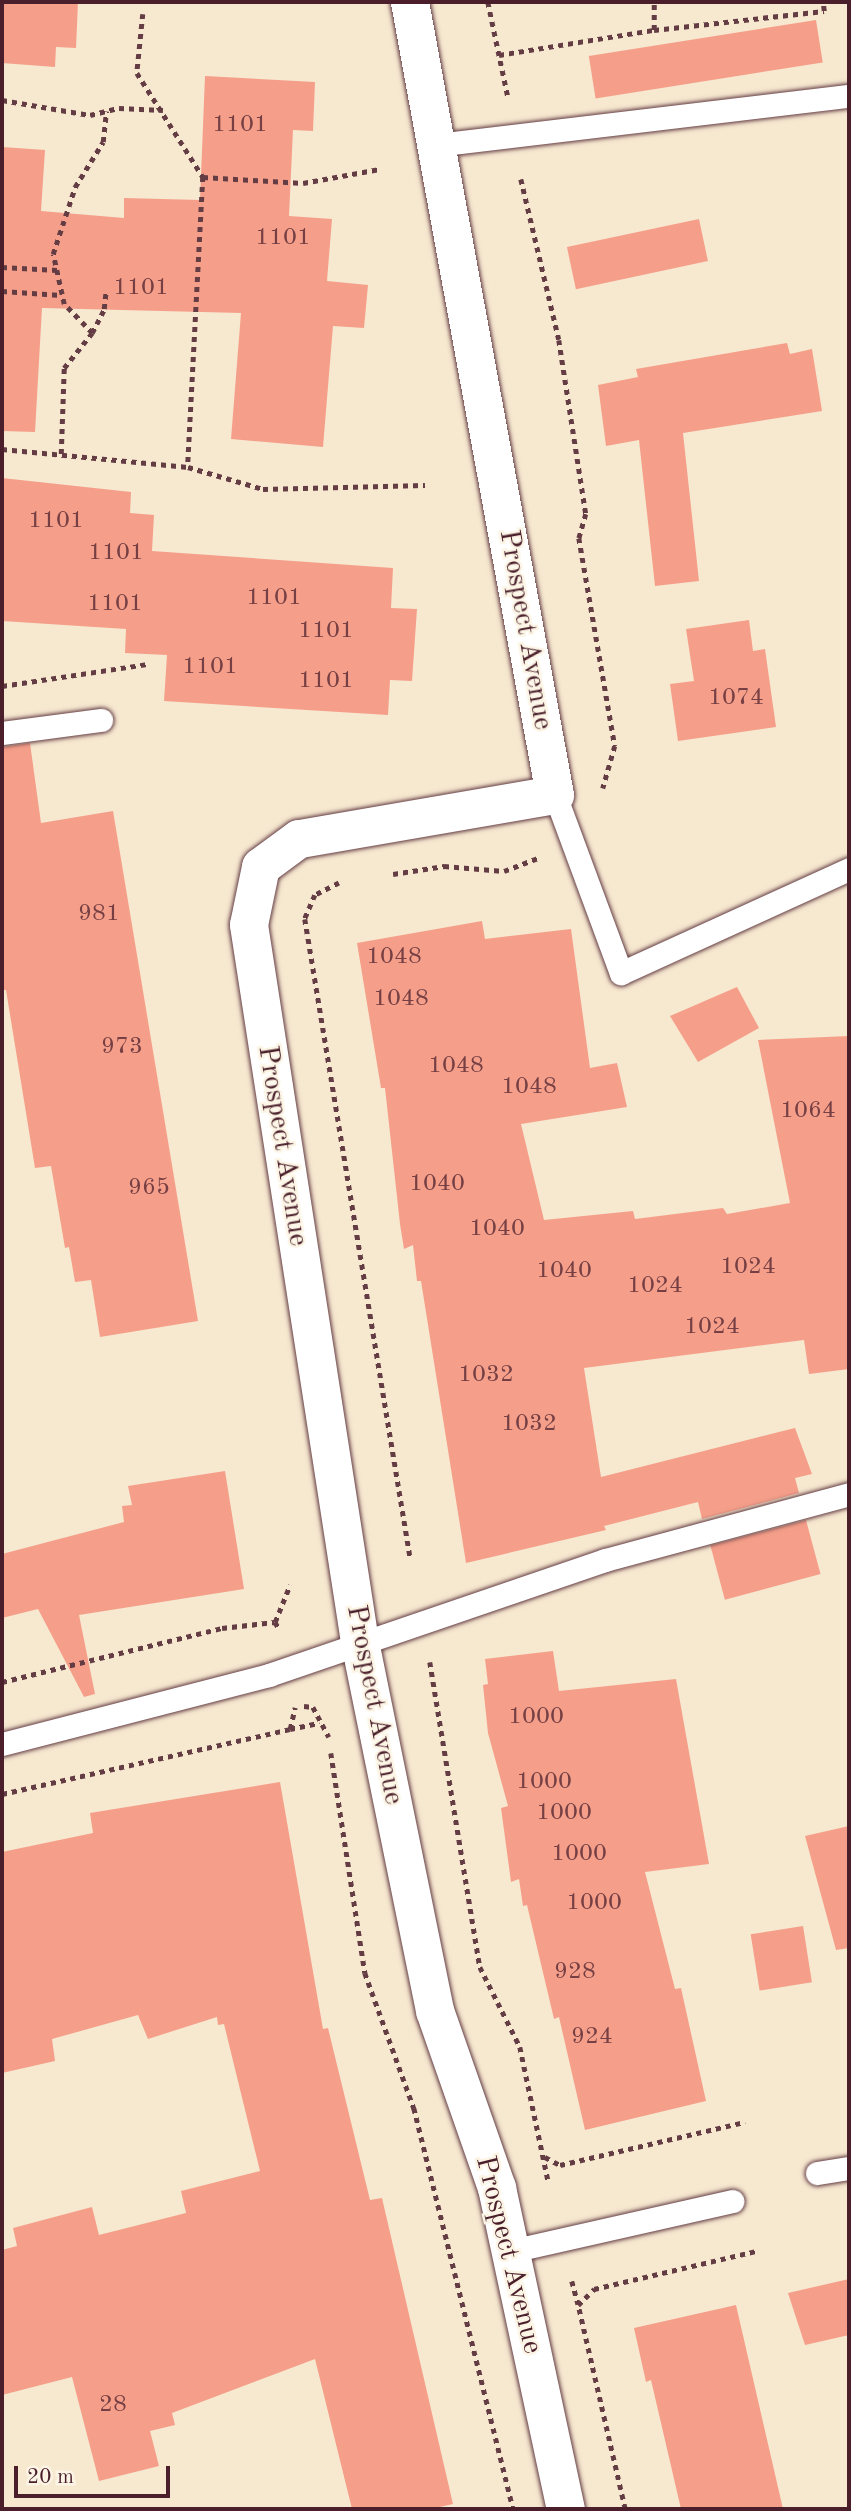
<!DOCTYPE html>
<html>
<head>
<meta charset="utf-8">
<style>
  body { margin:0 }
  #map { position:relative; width:851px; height:2511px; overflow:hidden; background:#f7e8d0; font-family:"Old Standard TT",serif }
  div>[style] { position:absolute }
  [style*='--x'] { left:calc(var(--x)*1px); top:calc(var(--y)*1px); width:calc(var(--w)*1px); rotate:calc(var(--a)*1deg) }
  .building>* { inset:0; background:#f59f8a; transform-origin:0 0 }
  .path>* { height:4.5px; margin-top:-2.25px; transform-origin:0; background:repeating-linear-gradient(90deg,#643d44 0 5px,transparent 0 10px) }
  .roads { filter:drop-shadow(0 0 2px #643d44) drop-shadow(0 0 2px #643d44) }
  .service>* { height:23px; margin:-11.5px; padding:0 11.5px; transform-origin:11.5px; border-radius:11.5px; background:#fff }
  .minor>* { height:38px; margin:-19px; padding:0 19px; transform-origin:19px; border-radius:19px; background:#fff }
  span { translate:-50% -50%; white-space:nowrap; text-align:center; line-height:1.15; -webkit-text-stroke:5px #fcf5e5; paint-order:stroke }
  .number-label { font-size:24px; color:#753f43 }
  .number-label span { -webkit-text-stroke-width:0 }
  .street-label { font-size:28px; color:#4a1f2b }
  .frame { position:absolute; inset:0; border:4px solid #4a1f2b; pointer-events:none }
  .scale { position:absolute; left:14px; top:2466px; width:156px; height:32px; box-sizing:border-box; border:4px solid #4a1f2b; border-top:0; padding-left:9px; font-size:21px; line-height:24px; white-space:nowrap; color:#4a1f2b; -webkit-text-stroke:5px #fcf5e5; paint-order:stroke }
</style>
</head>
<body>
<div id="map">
  <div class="building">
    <i style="clip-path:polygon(2px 2px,78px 2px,76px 48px,56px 47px,55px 67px,2px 63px)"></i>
    <i style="left:816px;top:20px;width:43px;height:230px;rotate:81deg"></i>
    <i style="clip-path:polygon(205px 76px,315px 82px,313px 131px,293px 130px,289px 216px,332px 219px,327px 281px,368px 285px,364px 328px,333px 326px,323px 447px,231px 439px,241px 313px,42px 308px,35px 432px,2px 431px,2px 147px,45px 150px,41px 211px,124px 218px,124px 198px,200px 200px)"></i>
    <i style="left:699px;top:219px;width:43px;height:135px;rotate:78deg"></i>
    <i style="clip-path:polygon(787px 343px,790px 354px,812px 349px,822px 411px,683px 433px,699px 581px,655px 586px,639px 440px,606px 446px,598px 385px,638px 377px,636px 369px)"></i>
    <i style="clip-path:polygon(2px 478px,131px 492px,130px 513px,154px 515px,152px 551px,393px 568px,391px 608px,417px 609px,412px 681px,390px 680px,388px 715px,164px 701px,167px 655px,125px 653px,126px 629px,2px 621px)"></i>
    <i style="clip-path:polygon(749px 620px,753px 651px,765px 649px,776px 727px,678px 741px,670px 684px,694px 681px,686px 629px)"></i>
    <i style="clip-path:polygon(30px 743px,41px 823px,113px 811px,198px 1321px,100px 1337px,91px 1280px,75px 1282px,69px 1247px,65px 1248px,51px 1166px,35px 1168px,6px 990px,2px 990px,2px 747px)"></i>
    <i style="clip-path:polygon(482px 921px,485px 939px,571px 929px,590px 1068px,617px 1063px,627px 1107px,521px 1124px,544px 1220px,633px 1211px,635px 1219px,723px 1208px,727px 1214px,790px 1203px,758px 1040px,849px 1036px,849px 1369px,809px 1374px,804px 1340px,584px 1368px,601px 1477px,795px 1428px,812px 1474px,795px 1478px,799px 1493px,702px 1519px,698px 1502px,604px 1526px,606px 1530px,466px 1563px,421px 1281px,417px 1281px,413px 1245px,404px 1249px,400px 1224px,385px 1088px,381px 1088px,357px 943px)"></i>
    <i style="clip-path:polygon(737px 987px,759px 1028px,698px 1062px,670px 1016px)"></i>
    <i style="clip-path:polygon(225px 1471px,244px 1589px,79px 1615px,95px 1694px,84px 1697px,38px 1609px,2px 1618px,2px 1554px,124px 1522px,122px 1506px,132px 1505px,128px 1486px)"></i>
    <i style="left:806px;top:1520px;width:56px;height:99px;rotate:75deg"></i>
    <i style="clip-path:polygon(553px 1651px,559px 1691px,676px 1679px,709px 1864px,645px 1872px,675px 1989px,681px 1988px,706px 2101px,585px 2130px,559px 2017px,554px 2019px,527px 1905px,523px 1906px,519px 1879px,511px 1882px,501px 1808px,508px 1806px,488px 1733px,483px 1685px,488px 1684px,485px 1659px)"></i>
    <i style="clip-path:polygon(280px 1782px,323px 2029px,328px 2028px,370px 2200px,382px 2198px,453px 2504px,431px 2509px,352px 2509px,315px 2359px,172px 2413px,175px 2425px,150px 2431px,159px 2466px,99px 2481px,72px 2377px,2px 2395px,2px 2250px,17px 2246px,13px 2228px,92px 2207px,99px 2235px,186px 2213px,181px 2191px,260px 2171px,224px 2024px,218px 2025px,217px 2017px,148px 2039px,138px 2015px,52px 2039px,55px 2061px,2px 2073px,2px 1852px,93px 1833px,90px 1813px)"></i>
    <i style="clip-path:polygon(849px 1826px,849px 1948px,836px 1950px,805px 1836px)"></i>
    <i style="left:803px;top:1926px;width:57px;height:53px;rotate:81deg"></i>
    <i style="clip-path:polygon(849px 2279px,849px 2335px,805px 2345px,788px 2293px)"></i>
    <i style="clip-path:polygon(736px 2305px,783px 2509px,681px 2509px,651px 2380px,646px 2382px,634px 2328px)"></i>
  </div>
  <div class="path">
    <i style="--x:488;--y:2;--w:97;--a:78.1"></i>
    <i style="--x:143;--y:14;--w:59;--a:95.8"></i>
    <i style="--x:137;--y:73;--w:123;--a:57.6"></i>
    <i style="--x:203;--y:177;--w:290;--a:93"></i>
    <i style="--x:654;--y:30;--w:171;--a:-6.4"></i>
    <i style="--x:824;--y:11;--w:9;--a:-96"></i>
    <i style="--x:499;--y:55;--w:157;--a:-9.2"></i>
    <i style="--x:654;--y:30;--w:28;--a:-90"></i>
    <i style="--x:2;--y:100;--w:89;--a:9.7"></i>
    <i style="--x:90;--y:115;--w:30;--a:-14"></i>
    <i style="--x:119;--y:108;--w:44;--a:2.6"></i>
    <i style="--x:203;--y:177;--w:100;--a:3.4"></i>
    <i style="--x:303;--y:183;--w:78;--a:-10.3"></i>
    <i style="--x:521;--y:179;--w:165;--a:76.7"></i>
    <i style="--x:559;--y:340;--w:176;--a:81.2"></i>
    <i style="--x:586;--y:514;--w:25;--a:106"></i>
    <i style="--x:579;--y:538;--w:211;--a:80.2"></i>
    <i style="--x:615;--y:746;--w:44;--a:105.9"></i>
    <i style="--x:2;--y:267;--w:55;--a:3.1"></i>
    <i style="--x:2;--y:291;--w:59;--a:3.9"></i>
    <i style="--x:92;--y:333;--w:27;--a:-63"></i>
    <i style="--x:104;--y:309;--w:18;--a:-84"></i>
    <i style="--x:2;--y:449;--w:187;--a:5.5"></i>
    <i style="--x:188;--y:467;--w:78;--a:16.3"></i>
    <i style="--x:263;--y:489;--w:162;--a:-1.4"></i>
    <i style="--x:61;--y:454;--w:86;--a:-88"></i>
    <i style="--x:64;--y:368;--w:45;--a:-51.3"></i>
    <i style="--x:92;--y:333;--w:40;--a:-134"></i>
    <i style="--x:64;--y:304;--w:51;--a:-102.4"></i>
    <i style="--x:53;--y:254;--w:71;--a:-71.8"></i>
    <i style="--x:75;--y:187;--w:53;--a:-58.1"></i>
    <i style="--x:103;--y:142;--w:31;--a:-84"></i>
    <i style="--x:2;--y:686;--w:148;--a:-8.6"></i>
    <i style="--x:393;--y:874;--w:52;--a:-8.9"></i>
    <i style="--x:444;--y:866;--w:60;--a:4.8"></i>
    <i style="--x:504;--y:871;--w:36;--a:-21"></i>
    <i style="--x:339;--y:883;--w:27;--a:153"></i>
    <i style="--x:315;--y:895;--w:26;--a:113"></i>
    <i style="--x:305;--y:919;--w:646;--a:80.64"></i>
    <i style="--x:275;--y:1622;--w:40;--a:-68"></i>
    <i style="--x:430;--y:1662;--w:309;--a:80.7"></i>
    <i style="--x:480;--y:1967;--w:89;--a:63.4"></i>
    <i style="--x:520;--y:2047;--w:136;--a:78.1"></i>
    <i style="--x:2;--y:1682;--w:227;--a:-13.8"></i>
    <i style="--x:222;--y:1628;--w:53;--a:-6.5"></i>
    <i style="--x:275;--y:1622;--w:9;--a:58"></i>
    <i style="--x:304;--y:1706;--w:9;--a:6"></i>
    <i style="--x:313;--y:1707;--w:34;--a:62"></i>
    <i style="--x:290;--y:1729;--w:30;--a:-12"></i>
    <i style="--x:331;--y:1753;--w:223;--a:81.2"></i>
    <i style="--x:365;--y:1973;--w:144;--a:70.1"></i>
    <i style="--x:414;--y:2108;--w:413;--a:76.1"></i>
    <i style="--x:2;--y:1794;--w:295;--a:-12.7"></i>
    <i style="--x:290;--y:1729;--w:22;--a:-77"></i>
    <i style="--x:545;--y:2157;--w:17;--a:28"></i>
    <i style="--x:560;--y:2165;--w:190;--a:-13.1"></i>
    <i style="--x:572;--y:2281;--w:24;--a:75"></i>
    <i style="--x:625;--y:2509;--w:209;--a:-103"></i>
    <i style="--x:578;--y:2305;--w:23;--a:-45"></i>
    <i style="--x:594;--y:2289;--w:166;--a:-13.2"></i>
  </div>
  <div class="roads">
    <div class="service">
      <i style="--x:436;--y:145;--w:416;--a:-6.8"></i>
      <i style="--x:2;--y:733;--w:100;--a:-7.5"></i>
      <i style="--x:555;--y:795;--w:190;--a:69.7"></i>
      <i style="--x:621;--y:973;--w:251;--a:-24.5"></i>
      <i style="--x:2;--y:1744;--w:276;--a:-14.5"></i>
      <i style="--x:269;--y:1675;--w:355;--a:-18.9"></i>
      <i style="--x:605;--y:1560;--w:253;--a:-15.1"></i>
      <i style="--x:817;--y:2173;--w:32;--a:-9"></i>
      <i style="--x:511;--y:2251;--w:227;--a:-12.7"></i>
    </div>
    <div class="minor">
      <i style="--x:410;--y:2;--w:806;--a:79.64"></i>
      <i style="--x:555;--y:795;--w:260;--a:170.2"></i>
      <i style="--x:299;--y:839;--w:47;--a:143.6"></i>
      <i style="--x:261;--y:867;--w:59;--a:101.7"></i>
      <i style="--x:249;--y:925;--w:726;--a:81.2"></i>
      <i style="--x:360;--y:1642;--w:377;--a:78.5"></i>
      <i style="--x:435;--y:2011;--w:188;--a:70.7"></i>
      <i style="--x:497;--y:2188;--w:328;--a:77.9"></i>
    </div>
  </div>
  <div class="number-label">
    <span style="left:240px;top:126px">1101</span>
    <span style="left:283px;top:239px">1101</span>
    <span style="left:141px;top:289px">1101</span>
    <span style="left:56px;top:522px">1101</span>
    <span style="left:116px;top:554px">1101</span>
    <span style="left:274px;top:599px">1101</span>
    <span style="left:115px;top:605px">1101</span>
    <span style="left:326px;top:632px">1101</span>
    <span style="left:210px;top:668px">1101</span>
    <span style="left:326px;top:682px">1101</span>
    <span style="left:736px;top:699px">1074</span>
    <span style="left:99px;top:915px">981</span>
    <span style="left:394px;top:958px">1048</span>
    <span style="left:401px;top:1000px">1048</span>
    <span style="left:122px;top:1048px">973</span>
    <span style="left:456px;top:1067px">1048</span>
    <span style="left:529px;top:1088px">1048</span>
    <span style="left:808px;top:1112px">1064</span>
    <span style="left:437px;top:1185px">1040</span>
    <span style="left:149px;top:1189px">965</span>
    <span style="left:497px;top:1230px">1040</span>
    <span style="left:748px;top:1268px">1024</span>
    <span style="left:564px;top:1272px">1040</span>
    <span style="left:655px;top:1287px">1024</span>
    <span style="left:712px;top:1328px">1024</span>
    <span style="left:486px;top:1376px">1032</span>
    <span style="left:529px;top:1425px">1032</span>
    <span style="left:536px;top:1718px">1000</span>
    <span style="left:544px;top:1783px">1000</span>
    <span style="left:564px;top:1814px">1000</span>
    <span style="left:579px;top:1855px">1000</span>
    <span style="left:594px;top:1904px">1000</span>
    <span style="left:575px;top:1973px">928</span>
    <span style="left:592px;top:2038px">924</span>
    <span style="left:113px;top:2406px">28</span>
  </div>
  <div class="street-label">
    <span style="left:525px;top:630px;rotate:80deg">Prospect Avenue</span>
    <span style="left:282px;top:1146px;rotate:81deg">Prospect Avenue</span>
    <span style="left:374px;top:1705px;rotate:79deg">Prospect Avenue</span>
    <span style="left:508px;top:2255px;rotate:76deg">Prospect Avenue</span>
  </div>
  <div class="frame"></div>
  <div class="scale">20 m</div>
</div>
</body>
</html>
